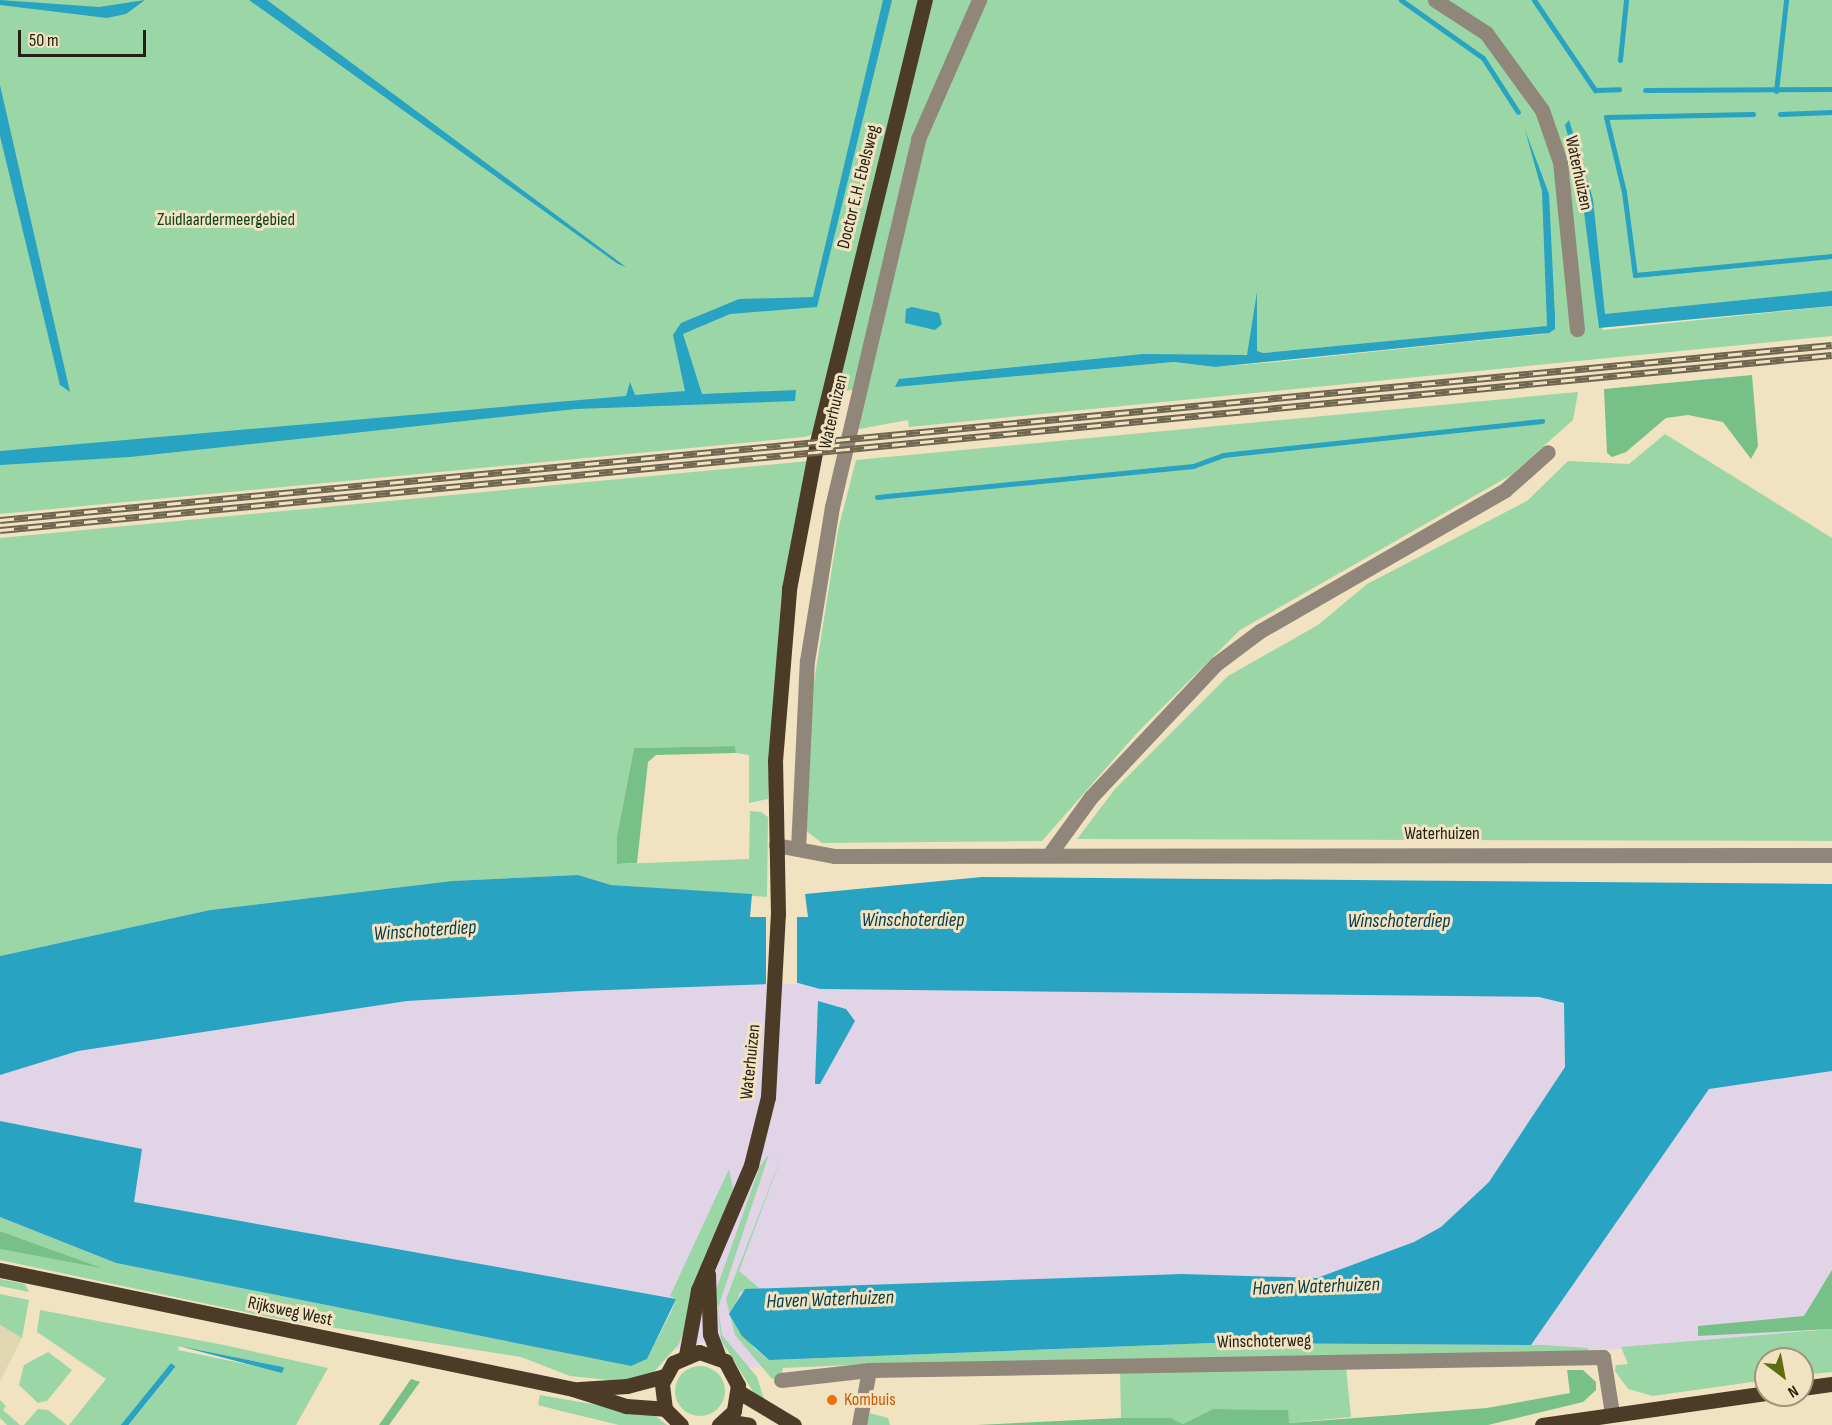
<!DOCTYPE html>
<html>
<head>
<meta charset="utf-8">
<style>
  body { margin:0 }
  #map { position:relative; width:1832px; height:1425px; overflow:hidden; background:#f1e3c1; font-family:"Sofia Sans Condensed",sans-serif }
  div>[style] { position:absolute }
  [style*='--x'] { left:calc(var(--x)*1px); top:calc(var(--y)*1px); width:calc(var(--w)*1px); rotate:calc(var(--a)*1deg) }
  .industrial>* { inset:0; background:#e2d4e7 }
  .green>* { inset:0; background:#9ad6a6 }
  .round { border-radius:50% }
  .forest>* { inset:0; background:#77c188 }
  .sand>* { inset:0; background:#e0d6b2 }
  .water>* { inset:0; background:#28a3c1; transform-origin:0 0 }
  .pier>* { inset:0; background:#f1e3c1; transform-origin:0 0 }
  .stream>* { height:5px; margin:-2.5px; padding:0 2.5px; transform-origin:2.5px; border-radius:2.5px; background:#28a3c1 }
  .minor>* { height:15px; margin:-7.5px; padding:0 7.5px; transform-origin:7.5px; border-radius:7.5px; background:#90867a }
  .major>* { height:15px; margin:-7.5px; padding:0 7.5px; transform-origin:7.5px; border-radius:7.5px; background:#4b3b27 }
  .rail>* { height:7px; margin-top:-3.5px; transform-origin:0; background:repeating-linear-gradient(90deg,#f1e3c1 0 14px,#6f6652 0 28px); box-sizing:border-box; border-block:2px solid #6f6652 }
  .dots>* { width:16px; height:16px; translate:-50% -50%; box-sizing:border-box; border:3px solid #f1e3c1; border-radius:50% }
  span { translate:-50% -50%; white-space:nowrap; text-align:center; line-height:1.15; -webkit-text-stroke:6px #f1e3c1; paint-order:stroke }
  .street-label { font-size:18px; color:#252013 }
  .park-label { font-size:18px; color:#0c4420 }
  .food-label { font-size:18px; color:#c56008 }
  .left { translate:0 -50%; text-align:left }
  .water-label { font-size:20px; color:#053b48; font-style:italic }
  .north { position:absolute; left:1754px; top:1347px; width:60px; height:60px; box-sizing:border-box; background:#f1e3c1; border:2px solid #9f957b; border-radius:50%; rotate:148deg; font-size:16px; font-weight:700; line-height:24px; text-align:center; color:#252013 }
  .north::after { content:''; display:block; margin:auto; width:21px; height:27px; background:#606b13; clip-path:polygon(50% 0,100% 100%,50% 72%,0 100%) }
  .scale { position:absolute; left:18px; top:30px; width:128px; height:27px; box-sizing:border-box; border:3px solid #252013; border-top:0; padding-left:8px; font-size:18px; line-height:21px; white-space:nowrap; color:#252013; -webkit-text-stroke:4px #f1e3c1; paint-order:stroke }
</style>
</head>
<body>
<div id="map">
  <div class="industrial">
    <i style="clip-path:polygon(1577px 959px,1832px 1065px,1832px 1285px,1799px 1340px,1582px 1351px,1236px 1349px,742px 1368px,727px 1350px,705px 1342px,675px 1349px,657px 1368px,220px 1295px,0 1224px,0 1036px,342px 976px)"></i>
  </div>
  <div class="green">
    <i style="clip-path:polygon(evenodd,0 0,1832px 0,1832px 298px,1597px 320px,1603px 330px,1832px 306px,1832px 336px,909px 427px,908px 420px,859px 429px,865px 388px,824px 394px,813px 434px,805px 437px,0 514px,0 0,1555px 326px,1544px 334px,1275px 362px,1215px 367px,1174px 362px,895px 387px,1555px 326px)"></i>
    <i style="clip-path:polygon(1578px 392px,1573px 420px,1511px 475px,1240px 630px,1137px 733px,1042px 841px,822px 843px,805px 830px,811px 701px,838px 530px,856px 460px)"></i>
    <i style="clip-path:polygon(1665px 434px,1832px 538px,1832px 841px,1077px 839px,1115px 789px,1228px 676px,1318px 625px,1367px 584px,1527px 501px,1568px 461px,1629px 464px)"></i>
    <i style="clip-path:polygon(808px 461px,781px 598px,768px 799px,749px 803px,749px 755px,736px 753px,735px 746px,634px 748px,617px 836px,618px 864px,749px 859px,750px 811px,761px 812px,768px 817px,767px 897px,611px 885px,578px 875px,452px 881px,210px 910px,0 956px,0 538px)"></i>
    <i style="clip-path:polygon(784px 1150px,739px 1271px,759px 1288px,740px 1292px,732px 1315px,754px 1348px,769px 1360px,1211px 1343px,1544px 1345px,1588px 1348px,1588px 1353px,893px 1363px,783px 1368px,781px 1378px,772px 1379px,735px 1335px,726px 1299px)"></i>
    <i style="clip-path:polygon(769px 1154px,718px 1308px,722px 1335px,757px 1377px,764px 1399px,757px 1398px,721px 1340px,716px 1290px,760px 1166px)"></i>
    <i style="clip-path:polygon(729px 1169px,733px 1189px,679px 1344px,653px 1373px,620px 1381px,570px 1376px,521px 1357px,278px 1319px,0 1260px,0 1249px,105px 1269px,0 1231px,0 1217px,116px 1263px,631px 1366px,647px 1359px,671px 1312px,676px 1299px,670px 1296px)"></i>
    <i style="clip-path:polygon(0 1279px,25px 1284px,29px 1292px,0 1286px)"></i>
    <i style="clip-path:polygon(0 1294px,29px 1300px,22px 1338px,0 1325px)"></i>
    <i style="clip-path:polygon(evenodd,40px 1310px,224px 1345px,328px 1368px,296px 1425px,129px 1425px,176px 1367px,171px 1363px,121px 1425px,69px 1425px,106px 1379px,37px 1332px,40px 1310px,179px 1346px,283px 1367px,283px 1372px,178px 1350px,179px 1346px)"></i>
    <i style="clip-path:polygon(1832px 1329px,1832px 1372px,1802px 1375px,1802px 1359px,1766px 1359px,1766px 1380px,1653px 1396px,1628px 1389px,1615px 1371px,1616px 1365px,1628px 1364px,1621px 1347px)"></i>
    <i style="clip-path:polygon(48px 1352px,72px 1370px,47px 1401px,38px 1403px,19px 1385px,24px 1365px)"></i>
    <i class="round" style="left:675px;top:1366px;width:50px;height:50px"></i>
    <i style="clip-path:polygon(1346px 1368px,1351px 1417px,1288px 1423px,1287px 1410px,1213px 1409px,1183px 1424px,1171px 1418px,1121px 1418px,1120px 1370px)"></i>
    <i style="clip-path:polygon(540px 1395px,654px 1415px,667px 1425px,619px 1425px,565px 1412px,538px 1405px)"></i>
    <i style="clip-path:polygon(0 1400px,6px 1406px,3px 1410px,20px 1425px,7px 1425px,0 1418px)"></i>
    <i style="clip-path:polygon(38px 1409px,48px 1410px,67px 1425px,24px 1425px)"></i>
    <i style="clip-path:polygon(869px 1413px,888px 1418px,890px 1425px,863px 1425px)"></i>
  </div>
  <div class="forest">
    <i style="clip-path:polygon(1752px 375px,1758px 446px,1751px 459px,1723px 422px,1688px 415px,1666px 418px,1626px 452px,1612px 457px,1607px 453px,1604px 389px)"></i>
    <i style="clip-path:polygon(735px 746px,736px 753px,656px 755px,648px 762px,637px 863px,617px 864px,617px 836px,634px 748px)"></i>
    <i style="clip-path:polygon(0 1231px,105px 1269px,0 1249px)"></i>
    <i style="clip-path:polygon(1832px 1270px,1832px 1329px,1698px 1336px,1698px 1326px,1804px 1316px)"></i>
    <i style="clip-path:polygon(1567px 1370px,1583px 1370px,1596px 1382px,1596px 1390px,1583px 1402px,1488px 1425px,977px 1425px,1121px 1418px,1171px 1418px,1183px 1424px,1213px 1409px,1288px 1410px,1289px 1423px,1487px 1408px,1570px 1393px)"></i>
    <i style="clip-path:polygon(411px 1379px,420px 1382px,389px 1425px,379px 1425px)"></i>
  </div>
  <div class="sand">
    <i style="clip-path:polygon(0 1325px,22px 1338px,0 1381px)"></i>
  </div>
  <div class="water">
    <i style="clip-path:polygon(0 0,99px 7px,145px 0,126px 14px,107px 18px,0 5px)"></i>
    <i style="clip-path:polygon(249px 0,267px 0,626px 267px,618px 264px)"></i>
    <i style="clip-path:polygon(883px 0,892px 0,817px 307px,730px 314px,683px 334px,702px 394px,796px 390px,795px 401px,576px 409px,130px 457px,0 465px,0 451px,626px 396px,630px 382px,635px 395px,685px 391px,673px 335px,681px 323px,739px 299px,813px 297px)"></i>
    <i style="clip-path:polygon(0 85px,70px 392px,60px 385px,0 136px)"></i>
    <i style="clip-path:polygon(1569px 120px,1593px 199px,1605px 314px,1832px 291px,1832px 306px,1599px 328px,1580px 181px,1565px 125px)"></i>
    <i style="clip-path:polygon(1525px 130px,1549px 194px,1555px 317px,1555px 329px,1549px 333px,1215px 367px,1174px 362px,895px 387px,899px 379px,1143px 354px,1247px 355px,1257px 292px,1257px 351px,1263px 353px,1547px 326px,1542px 191px)"></i>
    <i style="clip-path:polygon(912px 307px,939px 313px,942px 324px,935px 330px,905px 323px,906px 309px)"></i>
    <i style="clip-path:polygon(578px 875px,611px 885px,752px 894px,750px 917px,808px 917px,805px 894px,982px 877px,1832px 884px,1832px 1071px,1709px 1089px,1531px 1345px,1211px 1343px,769px 1360px,742px 1336px,729px 1314px,745px 1289px,1182px 1274px,1317px 1278px,1414px 1242px,1441px 1227px,1489px 1182px,1565px 1067px,1564px 1003px,1539px 997px,820px 989px,798px 983px,581px 991px,407px 1001px,78px 1051px,0 1075px,0 956px,210px 910px,452px 881px)"></i>
    <i style="clip-path:polygon(818px 1001px,846px 1009px,855px 1021px,820px 1084px,815px 1084px)"></i>
    <i style="clip-path:polygon(0 1121px,142px 1149px,134px 1202px,676px 1299px,647px 1359px,631px 1366px,116px 1263px,0 1217px)"></i>
    <i style="clip-path:polygon(179px 1346px,283px 1367px,284px 1368px,282px 1373px)"></i>
    <i style="left:171px;top:1363px;width:6px;height:80px;rotate:39deg"></i>
  </div>
  <div class="pier">
    <i style="left:766px;top:914px;width:31px;height:70px"></i>
  </div>
  <div class="stream">
    <i style="--x:1401;--y:0;--w:100;--a:35.3"></i>
    <i style="--x:1483;--y:58;--w:64;--a:57.1"></i>
    <i style="--x:1534;--y:0;--w:109;--a:55.9"></i>
    <i style="--x:1595;--y:90;--w:24;--a:-2"></i>
    <i style="--x:1620;--y:60;--w:60;--a:-84.3"></i>
    <i style="--x:1645;--y:90;--w:187;--a:-0.3"></i>
    <i style="--x:1776;--y:91;--w:92;--a:-83.7"></i>
    <i style="--x:1753;--y:114;--w:147;--a:178.8"></i>
    <i style="--x:1606;--y:117;--w:77;--a:76.5"></i>
    <i style="--x:1624;--y:192;--w:84;--a:82.5"></i>
    <i style="--x:1635;--y:275;--w:198;--a:-5.5"></i>
    <i style="--x:1780;--y:114;--w:52;--a:-2.2"></i>
    <i style="--x:877;--y:497;--w:318;--a:-5.6"></i>
    <i style="--x:1193;--y:466;--w:32;--a:-20"></i>
    <i style="--x:1223;--y:455;--w:321;--a:-6.1"></i>
  </div>
  <div class="minor">
    <i style="--x:1435;--y:0;--w:61;--a:32.9"></i>
    <i style="--x:1486;--y:33;--w:95;--a:54"></i>
    <i style="--x:1542;--y:110;--w:55;--a:70.9"></i>
    <i style="--x:1560;--y:162;--w:168;--a:84.2"></i>
    <i style="--x:776;--y:845;--w:60;--a:10.6"></i>
    <i style="--x:835;--y:856;--w:997;--a:-0.06"></i>
    <i style="--x:798;--y:849;--w:188;--a:-87.3"></i>
    <i style="--x:807;--y:661;--w:156;--a:-80.8"></i>
    <i style="--x:832;--y:507;--w:378;--a:-76.8"></i>
    <i style="--x:918;--y:139;--w:152;--a:-66.3"></i>
    <i style="--x:1051;--y:852;--w:68;--a:-54"></i>
    <i style="--x:1091;--y:797;--w:183;--a:-46.8"></i>
    <i style="--x:1216;--y:664;--w:55;--a:-36.9"></i>
    <i style="--x:1260;--y:631;--w:283;--a:-29.9"></i>
    <i style="--x:1505;--y:490;--w:57;--a:-41.5"></i>
    <i style="--x:781;--y:1380;--w:89;--a:-6.5"></i>
    <i style="--x:869;--y:1370;--w:734;--a:-1.01"></i>
    <i style="--x:1603;--y:1357;--w:57;--a:80.9"></i>
    <i style="--x:859;--y:1425;--w:56;--a:-79.7"></i>
  </div>
  <div class="major">
    <i style="--x:0;--y:1270;--w:585;--a:11.73"></i>
    <i style="--x:573;--y:1389;--w:56;--a:17.8"></i>
    <i style="--x:626;--y:1406;--w:39;--a:4"></i>
    <i style="--x:708;--y:1274;--w:60;--a:88.1"></i>
    <i style="--x:710;--y:1334;--w:25;--a:69"></i>
    <i style="--x:686;--y:1355;--w:66;--a:-79.5"></i>
    <i style="--x:698;--y:1290;--w:136;--a:-67"></i>
    <i style="--x:751;--y:1165;--w:70;--a:-76"></i>
    <i style="--x:768;--y:1097;--w:183;--a:-86.9"></i>
    <i style="--x:778;--y:914;--w:153;--a:-91.1"></i>
    <i style="--x:775;--y:761;--w:173;--a:-85.3"></i>
    <i style="--x:789;--y:589;--w:150;--a:-79.2"></i>
    <i style="--x:817;--y:442;--w:455;--a:-76.3"></i>
    <i style="--x:1802;--y:1388;--w:30;--a:-8"></i>
    <i style="--x:579;--y:1389;--w:48;--a:-3.6"></i>
    <i style="--x:627;--y:1386;--w:38;--a:-15"></i>
    <i style="--x:739;--y:1392;--w:64;--a:31"></i>
    <i style="--x:725;--y:1421;--w:24;--a:9"></i>
    <i style="--x:681;--y:1425;--w:23;--a:-135"></i>
    <i style="--x:665;--y:1409;--w:26;--a:-97"></i>
    <i style="--x:662;--y:1383;--w:23;--a:-61"></i>
    <i style="--x:673;--y:1363;--w:28;--a:-23"></i>
    <i style="--x:699;--y:1352;--w:28;--a:19"></i>
    <i style="--x:725;--y:1361;--w:27;--a:62"></i>
    <i style="--x:738;--y:1385;--w:26;--a:99"></i>
    <i style="--x:734;--y:1411;--w:21;--a:137"></i>
    <i style="--x:1542;--y:1425;--w:226;--a:-8.1"></i>
  </div>
  <div class="rail">
    <i style="--x:0;--y:520;--w:1840;--a:-5.46"></i>
    <i style="--x:0;--y:530;--w:1840;--a:-5.46"></i>
  </div>
  <div class="dots">
    <i style="left:832px;top:1400px;background:#e8710a"></i>
  </div>
  <div class="street-label">
    <span style="left:1578px;top:173px;rotate:78deg">Waterhuizen</span>
    <span style="left:859px;top:187px;rotate:-76deg">Doctor E.H. Ebelsweg</span>
    <span style="left:834px;top:412px;rotate:-77deg">Waterhuizen</span>
    <span style="left:1442px;top:834px">Waterhuizen</span>
    <span style="left:751px;top:1062px;rotate:-84deg">Waterhuizen</span>
    <span style="left:290px;top:1312px;rotate:12deg">Rijksweg West</span>
    <span style="left:1264px;top:1342px;rotate:-1deg">Winschoterweg</span>
  </div>
  <div class="park-label">
    <span style="left:226px;top:220px">Zuidlaardermeergebied</span>
  </div>
  <div class="food-label">
    <span class="left" style="left:844px;top:1400px">Kombuis</span>
  </div>
  <div class="water-label">
    <span style="left:913px;top:920px">Winschoterdiep</span>
    <span style="left:1399px;top:921px">Winschoterdiep</span>
    <span style="left:425px;top:931px;rotate:-4deg">Winschoterdiep</span>
    <span style="left:1316px;top:1287px;rotate:-2deg">Haven Waterhuizen</span>
    <span style="left:830px;top:1300px;rotate:-2deg">Haven Waterhuizen</span>
  </div>
  <div class="north">N</div>
  <div class="scale">50 m</div>
</div>
</body>
</html>
